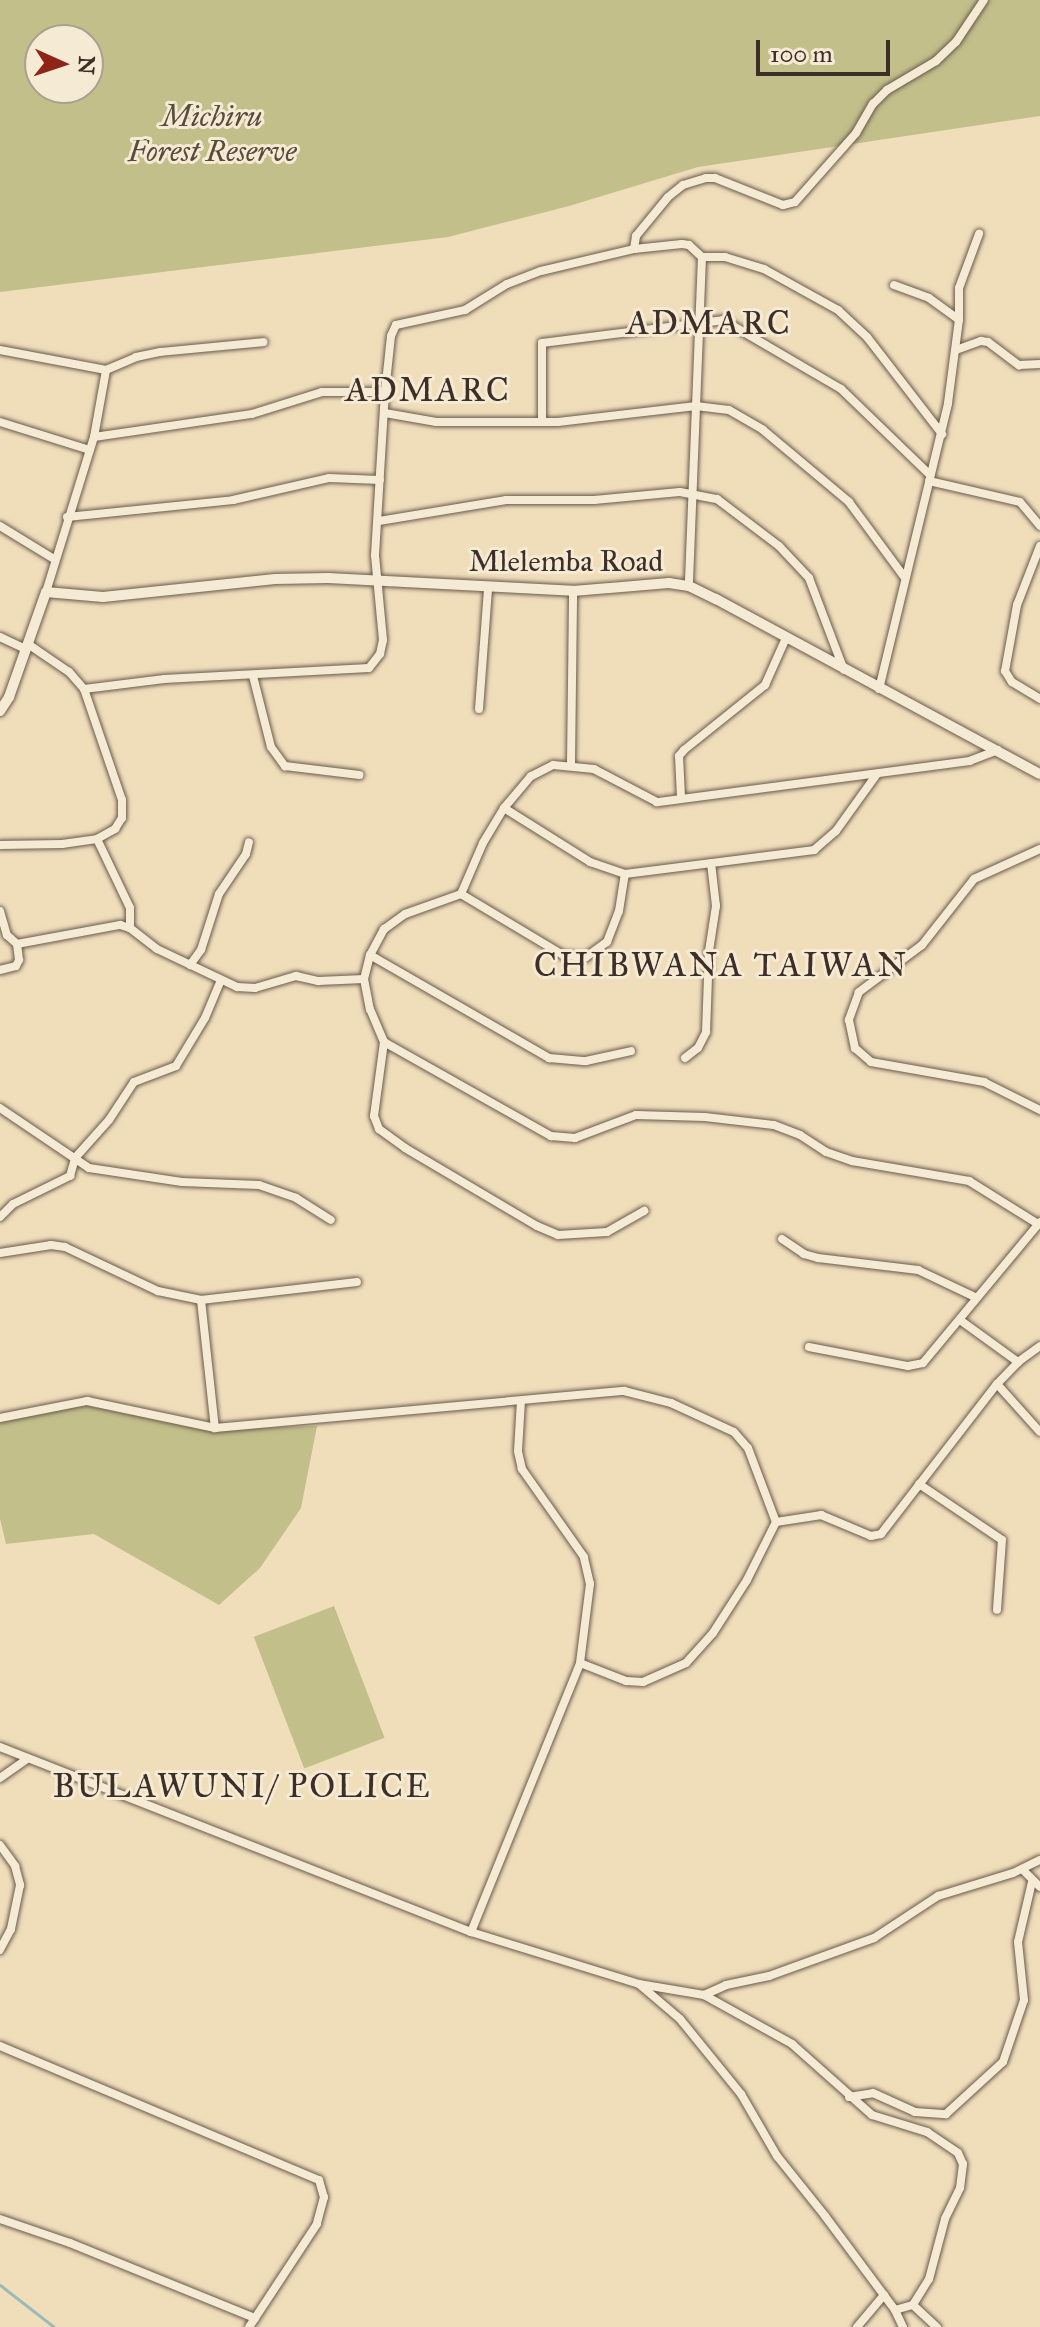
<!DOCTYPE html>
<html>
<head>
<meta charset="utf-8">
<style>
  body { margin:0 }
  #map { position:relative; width:1040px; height:2327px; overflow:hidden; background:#f0debb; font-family:"IM FELL Great Primer",serif }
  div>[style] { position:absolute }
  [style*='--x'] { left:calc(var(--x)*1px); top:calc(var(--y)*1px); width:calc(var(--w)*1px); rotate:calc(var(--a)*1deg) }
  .green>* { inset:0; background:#c2bf8b; transform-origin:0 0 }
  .stream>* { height:3px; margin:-1.5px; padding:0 1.5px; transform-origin:1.5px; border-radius:1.5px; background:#9bbbb6 }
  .roads { filter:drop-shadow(0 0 2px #6a5a4d) drop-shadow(0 0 2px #6a5a4d) }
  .minor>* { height:8px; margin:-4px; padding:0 4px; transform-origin:4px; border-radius:4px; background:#f5ead3 }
  .tertiary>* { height:10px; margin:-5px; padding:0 5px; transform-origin:5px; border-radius:5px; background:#f5ead3 }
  span { translate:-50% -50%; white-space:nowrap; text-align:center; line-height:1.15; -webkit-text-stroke:6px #f5ead3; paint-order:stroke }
  .park-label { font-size:30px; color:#584b3c; font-style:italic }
  .street-label { font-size:30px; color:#3d2e28 }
  .quarter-label { font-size:34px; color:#3d2e28; letter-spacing:2px }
  .north { position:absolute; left:24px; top:24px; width:80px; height:80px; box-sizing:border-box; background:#f5ead3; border:2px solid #ab9f8f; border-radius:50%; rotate:93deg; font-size:22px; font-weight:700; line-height:32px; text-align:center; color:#3d2e28 }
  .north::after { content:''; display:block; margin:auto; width:28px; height:36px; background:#8f2418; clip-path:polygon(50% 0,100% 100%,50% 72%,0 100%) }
  .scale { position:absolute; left:756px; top:40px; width:134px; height:36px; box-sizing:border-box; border:4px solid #3d2e28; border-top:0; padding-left:10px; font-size:24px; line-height:28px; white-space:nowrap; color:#3d2e28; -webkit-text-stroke:6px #f5ead3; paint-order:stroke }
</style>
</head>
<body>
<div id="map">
  <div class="green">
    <i style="clip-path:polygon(evenodd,0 0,1040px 0,1040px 116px,698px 167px,569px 206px,448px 237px,0 292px,0 0,40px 40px,88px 40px,88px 88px,40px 88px,40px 40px)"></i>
    <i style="clip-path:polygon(86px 1403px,202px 1430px,317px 1426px,301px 1508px,260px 1568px,219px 1605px,94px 1534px,6px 1544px,0 1519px,0 1419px)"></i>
    <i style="left:334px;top:1606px;width:141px;height:86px;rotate:69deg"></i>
  </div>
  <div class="stream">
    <i style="--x:0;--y:2285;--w:68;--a:37.9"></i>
  </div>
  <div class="roads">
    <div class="minor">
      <i style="--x:634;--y:249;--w:13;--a:-81"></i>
      <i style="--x:636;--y:236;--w:50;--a:-50.6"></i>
      <i style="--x:668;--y:197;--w:19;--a:-39"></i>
      <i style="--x:683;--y:185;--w:24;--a:-17"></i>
      <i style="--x:706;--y:178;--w:9;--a:0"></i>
      <i style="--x:715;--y:178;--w:73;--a:21.7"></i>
      <i style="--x:783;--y:205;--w:12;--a:-14"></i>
      <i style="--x:795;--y:202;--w:92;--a:-48.5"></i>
      <i style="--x:856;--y:133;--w:34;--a:-60"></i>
      <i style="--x:873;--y:104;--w:20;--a:-45"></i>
      <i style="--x:887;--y:90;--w:57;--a:-30.6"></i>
      <i style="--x:936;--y:61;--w:28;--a:-44"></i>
      <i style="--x:956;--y:42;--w:50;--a:-56.3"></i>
      <i style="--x:702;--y:257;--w:23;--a:0"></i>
      <i style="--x:725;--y:257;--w:41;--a:17.1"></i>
      <i style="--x:764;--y:269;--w:85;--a:29"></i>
      <i style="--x:838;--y:310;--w:40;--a:43"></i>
      <i style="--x:867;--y:337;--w:123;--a:52.3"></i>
      <i style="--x:894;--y:285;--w:37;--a:20"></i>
      <i style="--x:929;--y:298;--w:37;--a:36"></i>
      <i style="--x:0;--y:350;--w:108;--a:10.7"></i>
      <i style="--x:956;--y:350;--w:27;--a:-20"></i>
      <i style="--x:981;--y:341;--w:7;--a:8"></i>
      <i style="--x:988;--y:342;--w:39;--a:37"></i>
      <i style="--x:1019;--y:365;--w:21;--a:-3"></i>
      <i style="--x:385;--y:413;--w:52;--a:10"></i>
      <i style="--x:436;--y:422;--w:122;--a:0"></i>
      <i style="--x:558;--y:422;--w:139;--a:-6.6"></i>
      <i style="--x:696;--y:406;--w:33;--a:7"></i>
      <i style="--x:729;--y:410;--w:39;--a:30"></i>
      <i style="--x:763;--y:430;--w:112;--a:39.9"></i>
      <i style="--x:849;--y:502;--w:94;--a:53.6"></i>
      <i style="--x:0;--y:422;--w:94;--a:17.3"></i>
      <i style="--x:542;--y:422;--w:79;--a:-90"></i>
      <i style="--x:542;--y:343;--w:182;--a:-7.2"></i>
      <i style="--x:723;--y:320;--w:137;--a:30.3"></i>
      <i style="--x:841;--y:389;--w:124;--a:44"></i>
      <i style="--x:94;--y:437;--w:160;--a:-8.3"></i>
      <i style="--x:252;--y:414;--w:73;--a:-17.4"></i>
      <i style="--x:322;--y:392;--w:63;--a:0"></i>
      <i style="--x:929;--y:481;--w:93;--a:13"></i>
      <i style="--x:1020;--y:502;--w:31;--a:50"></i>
      <i style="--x:67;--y:517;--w:167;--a:-5.8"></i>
      <i style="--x:233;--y:500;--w:98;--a:-12.9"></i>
      <i style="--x:329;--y:478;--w:51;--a:2.2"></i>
      <i style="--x:379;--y:521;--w:129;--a:-9.4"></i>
      <i style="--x:506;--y:500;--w:88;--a:0"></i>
      <i style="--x:594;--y:500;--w:86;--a:-5.3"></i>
      <i style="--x:680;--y:492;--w:38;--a:11"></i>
      <i style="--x:717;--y:499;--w:78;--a:37.2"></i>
      <i style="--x:779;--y:546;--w:44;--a:46.8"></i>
      <i style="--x:809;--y:578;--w:98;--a:69.2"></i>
      <i style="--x:0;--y:526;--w:63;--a:31.4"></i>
      <i style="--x:1040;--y:546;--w:63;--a:111.3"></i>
      <i style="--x:1017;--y:605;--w:67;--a:100.3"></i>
      <i style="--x:1005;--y:671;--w:13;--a:58"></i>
      <i style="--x:1012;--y:682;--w:33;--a:31"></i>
      <i style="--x:46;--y:592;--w:162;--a:-72.8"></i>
      <i style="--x:94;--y:437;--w:68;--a:-79.8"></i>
      <i style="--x:106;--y:370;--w:33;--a:-23"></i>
      <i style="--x:136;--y:357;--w:25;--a:-12"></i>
      <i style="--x:160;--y:352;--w:104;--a:-5.5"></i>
      <i style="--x:0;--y:637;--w:29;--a:25"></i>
      <i style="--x:253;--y:676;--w:73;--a:75.8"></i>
      <i style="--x:271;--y:747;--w:24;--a:54"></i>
      <i style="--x:285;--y:766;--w:75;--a:6.9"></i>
      <i style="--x:84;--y:689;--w:81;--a:-7.1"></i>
      <i style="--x:164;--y:679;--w:205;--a:-3.1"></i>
      <i style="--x:369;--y:668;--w:18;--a:-52"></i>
      <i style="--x:380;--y:654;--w:14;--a:-78"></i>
      <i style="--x:383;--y:640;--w:85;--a:-95.4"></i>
      <i style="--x:375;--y:555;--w:163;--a:-86.5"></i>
      <i style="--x:385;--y:392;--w:56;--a:-83.9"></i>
      <i style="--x:391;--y:336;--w:12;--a:-66"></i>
      <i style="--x:396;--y:325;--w:71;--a:-12.3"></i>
      <i style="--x:465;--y:310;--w:49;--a:-31.8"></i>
      <i style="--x:507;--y:284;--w:36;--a:-21"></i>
      <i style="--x:541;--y:271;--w:96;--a:-13.3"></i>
      <i style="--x:634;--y:249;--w:48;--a:-5.9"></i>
      <i style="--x:682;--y:244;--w:7;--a:8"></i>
      <i style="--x:689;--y:245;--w:18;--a:43"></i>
      <i style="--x:702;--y:257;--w:329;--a:92.3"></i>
      <i style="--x:879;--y:689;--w:294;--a:-76.4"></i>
      <i style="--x:948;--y:403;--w:84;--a:-82.5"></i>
      <i style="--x:959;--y:320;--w:32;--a:-90"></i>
      <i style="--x:959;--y:288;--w:58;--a:-69.7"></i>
      <i style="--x:479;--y:709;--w:121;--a:-85.7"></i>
      <i style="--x:998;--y:750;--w:30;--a:159"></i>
      <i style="--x:970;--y:761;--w:316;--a:172.5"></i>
      <i style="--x:657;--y:802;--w:71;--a:-152.4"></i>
      <i style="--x:594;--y:769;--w:41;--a:-174.4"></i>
      <i style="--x:553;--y:765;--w:25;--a:153"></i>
      <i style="--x:531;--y:776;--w:42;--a:130.2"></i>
      <i style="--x:504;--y:808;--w:41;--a:121"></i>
      <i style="--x:483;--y:843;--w:56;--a:113.3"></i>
      <i style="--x:461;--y:894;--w:59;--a:160.3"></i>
      <i style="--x:405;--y:914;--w:26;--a:144"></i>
      <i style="--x:384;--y:929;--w:30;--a:118"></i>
      <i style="--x:370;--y:955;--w:25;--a:104"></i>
      <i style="--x:364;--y:979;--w:31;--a:79"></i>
      <i style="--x:370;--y:1009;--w:36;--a:67"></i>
      <i style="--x:384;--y:1042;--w:192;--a:29.4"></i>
      <i style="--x:551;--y:1136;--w:24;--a:5"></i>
      <i style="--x:575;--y:1138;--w:65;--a:-20.7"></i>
      <i style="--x:636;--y:1115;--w:69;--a:1.7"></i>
      <i style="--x:705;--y:1117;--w:69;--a:6.6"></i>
      <i style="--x:774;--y:1125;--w:28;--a:21"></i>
      <i style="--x:800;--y:1135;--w:31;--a:33"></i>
      <i style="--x:826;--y:1152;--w:28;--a:19"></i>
      <i style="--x:852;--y:1161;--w:119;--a:9.7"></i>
      <i style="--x:969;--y:1181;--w:81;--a:31.9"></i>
      <i style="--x:571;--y:764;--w:173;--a:-89.3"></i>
      <i style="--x:681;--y:797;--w:41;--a:-92.8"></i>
      <i style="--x:679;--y:756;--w:8;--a:-50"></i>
      <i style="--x:684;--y:750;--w:104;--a:-38.7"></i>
      <i style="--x:765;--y:685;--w:51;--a:-65.9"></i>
      <i style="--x:504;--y:808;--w:102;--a:32.1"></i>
      <i style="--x:590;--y:862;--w:37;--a:19"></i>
      <i style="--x:625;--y:874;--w:191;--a:-7.2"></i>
      <i style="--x:814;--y:850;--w:29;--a:-41"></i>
      <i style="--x:836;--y:831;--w:70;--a:-54.3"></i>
      <i style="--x:97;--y:839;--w:76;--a:64.4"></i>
      <i style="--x:130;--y:908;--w:20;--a:90"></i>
      <i style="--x:0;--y:845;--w:62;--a:-0.9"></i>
      <i style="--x:62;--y:844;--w:35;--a:-8"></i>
      <i style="--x:97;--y:839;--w:21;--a:-29"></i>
      <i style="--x:115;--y:829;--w:13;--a:-58"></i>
      <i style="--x:122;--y:818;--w:18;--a:-90"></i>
      <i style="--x:122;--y:800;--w:117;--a:-108.9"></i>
      <i style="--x:84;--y:689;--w:23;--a:-131"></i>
      <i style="--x:69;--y:672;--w:50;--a:-145.7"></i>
      <i style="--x:1040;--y:849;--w:72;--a:155.6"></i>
      <i style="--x:974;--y:879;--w:84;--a:128.2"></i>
      <i style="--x:922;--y:945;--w:79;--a:143.3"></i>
      <i style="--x:859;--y:992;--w:30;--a:110"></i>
      <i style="--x:849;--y:1020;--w:29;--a:78"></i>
      <i style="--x:855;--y:1048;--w:21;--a:41"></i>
      <i style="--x:871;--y:1062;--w:115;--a:10"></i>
      <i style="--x:984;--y:1082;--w:63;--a:26.6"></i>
      <i style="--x:461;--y:894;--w:119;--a:30.9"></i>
      <i style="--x:563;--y:955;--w:23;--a:5"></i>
      <i style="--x:586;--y:957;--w:26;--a:-36"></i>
      <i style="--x:607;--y:942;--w:33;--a:-69"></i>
      <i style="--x:619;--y:911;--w:37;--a:-81"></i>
      <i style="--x:0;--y:911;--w:25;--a:74"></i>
      <i style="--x:7;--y:935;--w:13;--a:42"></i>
      <i style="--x:17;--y:944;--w:105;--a:-10.5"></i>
      <i style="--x:120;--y:925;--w:10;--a:17"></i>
      <i style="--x:130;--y:928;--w:34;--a:38"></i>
      <i style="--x:157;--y:949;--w:89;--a:25.4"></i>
      <i style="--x:237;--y:987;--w:18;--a:3"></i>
      <i style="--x:255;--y:988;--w:43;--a:-16.3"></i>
      <i style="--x:296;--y:976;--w:23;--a:13"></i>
      <i style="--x:318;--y:981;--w:46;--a:-2.5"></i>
      <i style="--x:370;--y:955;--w:207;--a:29.9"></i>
      <i style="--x:549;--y:1058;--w:37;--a:5"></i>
      <i style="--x:586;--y:1061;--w:46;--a:-12.5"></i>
      <i style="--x:190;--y:965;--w:19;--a:-54"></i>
      <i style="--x:201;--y:950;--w:59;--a:-72.2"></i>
      <i style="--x:219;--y:894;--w:48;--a:-56"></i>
      <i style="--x:246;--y:854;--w:12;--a:-76"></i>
      <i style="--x:0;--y:970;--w:16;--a:-14"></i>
      <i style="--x:16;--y:966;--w:7;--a:-63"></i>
      <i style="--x:19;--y:960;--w:16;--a:-97"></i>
      <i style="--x:384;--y:1042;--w:75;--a:97.7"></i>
      <i style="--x:374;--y:1116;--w:14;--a:69"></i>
      <i style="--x:379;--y:1129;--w:32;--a:36"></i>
      <i style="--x:405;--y:1148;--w:153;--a:30.6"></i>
      <i style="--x:537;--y:1226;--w:23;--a:23"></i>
      <i style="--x:558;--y:1235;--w:49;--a:-3.5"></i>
      <i style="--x:607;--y:1232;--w:43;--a:-29.6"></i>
      <i style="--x:685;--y:1058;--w:16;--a:-38"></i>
      <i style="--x:698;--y:1048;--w:18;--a:-63"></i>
      <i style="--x:706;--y:1032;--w:81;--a:-87.9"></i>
      <i style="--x:709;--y:951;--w:46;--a:-81.2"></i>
      <i style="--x:716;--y:906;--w:43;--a:-96.6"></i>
      <i style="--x:0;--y:1108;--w:107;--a:34"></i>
      <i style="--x:89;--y:1168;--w:94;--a:8.6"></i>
      <i style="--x:182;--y:1182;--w:77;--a:2.2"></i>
      <i style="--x:259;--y:1185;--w:39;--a:19"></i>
      <i style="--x:296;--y:1198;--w:41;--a:32.2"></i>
      <i style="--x:0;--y:1217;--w:18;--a:-45"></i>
      <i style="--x:13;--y:1204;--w:64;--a:-26.2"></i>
      <i style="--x:70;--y:1176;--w:19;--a:-74"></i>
      <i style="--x:75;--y:1158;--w:51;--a:-48.2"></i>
      <i style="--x:109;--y:1120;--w:45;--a:-56.7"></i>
      <i style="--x:134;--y:1082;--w:45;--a:-20.9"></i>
      <i style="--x:176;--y:1066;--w:56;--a:-58.9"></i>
      <i style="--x:205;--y:1018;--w:41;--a:-67.2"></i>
      <i style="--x:782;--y:1239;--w:27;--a:34"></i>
      <i style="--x:804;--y:1254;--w:15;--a:16"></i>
      <i style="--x:818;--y:1258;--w:101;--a:6.8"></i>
      <i style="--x:918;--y:1270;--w:65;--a:25.4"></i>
      <i style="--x:0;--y:1253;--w:52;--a:-8.9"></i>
      <i style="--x:51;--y:1245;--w:14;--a:8"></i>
      <i style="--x:65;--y:1247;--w:103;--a:25.3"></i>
      <i style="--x:158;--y:1291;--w:44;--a:11.8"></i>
      <i style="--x:201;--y:1300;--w:157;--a:-6.6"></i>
      <i style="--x:201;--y:1300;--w:129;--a:83.8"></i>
      <i style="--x:960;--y:1320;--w:72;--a:35.9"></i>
      <i style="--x:809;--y:1347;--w:101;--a:10.9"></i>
      <i style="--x:908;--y:1366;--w:15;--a:-11"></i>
      <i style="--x:923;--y:1363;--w:183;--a:-50.3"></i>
      <i style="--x:997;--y:1384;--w:64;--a:48.1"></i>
      <i style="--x:0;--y:1418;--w:89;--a:-11.1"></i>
      <i style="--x:87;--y:1401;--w:131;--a:11.9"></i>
      <i style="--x:215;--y:1428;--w:411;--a:-5.2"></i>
      <i style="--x:624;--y:1391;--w:49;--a:14.3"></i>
      <i style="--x:671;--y:1403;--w:69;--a:24.7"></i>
      <i style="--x:734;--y:1432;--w:21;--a:49"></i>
      <i style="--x:748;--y:1448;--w:79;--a:69.3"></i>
      <i style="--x:776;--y:1522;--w:65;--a:116.6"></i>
      <i style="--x:747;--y:1580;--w:63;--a:122.7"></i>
      <i style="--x:713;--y:1633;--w:40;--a:132"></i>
      <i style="--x:686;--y:1663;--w:47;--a:156.2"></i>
      <i style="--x:643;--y:1682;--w:17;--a:-177"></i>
      <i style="--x:626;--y:1681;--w:49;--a:-158.6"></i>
      <i style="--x:919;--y:1484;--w:100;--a:34"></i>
      <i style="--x:1002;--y:1540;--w:70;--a:94.1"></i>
      <i style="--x:776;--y:1522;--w:46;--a:-8.8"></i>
      <i style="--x:821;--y:1515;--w:54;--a:22.8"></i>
      <i style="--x:871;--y:1536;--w:10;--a:-11"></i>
      <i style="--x:881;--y:1534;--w:190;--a:-52.3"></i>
      <i style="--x:997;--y:1384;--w:30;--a:-46"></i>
      <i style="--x:1018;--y:1362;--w:27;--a:-36"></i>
      <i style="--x:0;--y:1747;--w:506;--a:21.44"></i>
      <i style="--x:471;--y:1932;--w:176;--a:17.2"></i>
      <i style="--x:639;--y:1984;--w:54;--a:40.5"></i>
      <i style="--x:680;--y:2019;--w:97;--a:50.9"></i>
      <i style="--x:741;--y:2094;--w:72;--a:59.9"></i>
      <i style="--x:777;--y:2156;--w:77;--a:51.3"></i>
      <i style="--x:825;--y:2216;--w:117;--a:53.3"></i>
      <i style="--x:895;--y:2310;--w:19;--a:65"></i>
      <i style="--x:0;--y:1778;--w:33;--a:-35"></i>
      <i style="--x:0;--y:1845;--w:26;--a:54"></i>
      <i style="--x:15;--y:1866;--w:20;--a:75"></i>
      <i style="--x:20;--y:1885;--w:45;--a:101.6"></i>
      <i style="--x:11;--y:1929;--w:24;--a:118"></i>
      <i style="--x:1022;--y:1869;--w:25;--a:45"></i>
      <i style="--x:471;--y:1932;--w:290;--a:-67.9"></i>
      <i style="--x:580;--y:1663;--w:80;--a:-82.8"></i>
      <i style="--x:590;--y:1584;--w:28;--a:-103"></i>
      <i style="--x:584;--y:1557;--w:108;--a:-125.2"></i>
      <i style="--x:522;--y:1469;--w:18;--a:-103"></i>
      <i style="--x:518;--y:1451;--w:50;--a:-86.6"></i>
      <i style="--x:639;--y:1984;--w:66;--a:9.6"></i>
      <i style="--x:704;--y:1995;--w:24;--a:-24"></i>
      <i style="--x:726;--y:1985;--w:44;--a:-11.8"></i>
      <i style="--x:769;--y:1976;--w:112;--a:-19.9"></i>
      <i style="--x:874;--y:1938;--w:77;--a:-33.3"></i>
      <i style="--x:938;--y:1896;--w:78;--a:-17"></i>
      <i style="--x:1013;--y:1873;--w:30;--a:-26"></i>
      <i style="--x:704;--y:1995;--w:101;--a:29.1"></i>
      <i style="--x:792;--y:2044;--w:107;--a:41.6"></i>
      <i style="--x:872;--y:2115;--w:58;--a:17.2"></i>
      <i style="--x:927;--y:2132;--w:37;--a:34"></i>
      <i style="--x:958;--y:2153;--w:12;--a:66"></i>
      <i style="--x:963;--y:2164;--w:24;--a:97"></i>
      <i style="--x:960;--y:2188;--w:34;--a:116"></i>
      <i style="--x:945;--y:2219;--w:62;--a:104.9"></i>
      <i style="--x:929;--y:2279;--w:31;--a:122"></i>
      <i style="--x:0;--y:2046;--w:346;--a:22.8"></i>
      <i style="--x:319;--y:2180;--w:18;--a:74"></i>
      <i style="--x:324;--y:2197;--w:28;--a:105"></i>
      <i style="--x:317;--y:2224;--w:123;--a:123.4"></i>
      <i style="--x:849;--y:2097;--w:24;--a:-9"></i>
      <i style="--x:873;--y:2093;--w:46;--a:24.3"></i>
      <i style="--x:915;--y:2112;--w:31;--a:4"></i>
      <i style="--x:946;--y:2114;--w:77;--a:-42.4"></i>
      <i style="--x:1003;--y:2062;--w:65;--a:-71.3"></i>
      <i style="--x:1024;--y:2000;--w:58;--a:-95.9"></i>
      <i style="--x:1018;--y:1942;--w:62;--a:-76.9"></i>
      <i style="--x:0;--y:2219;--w:74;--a:18.9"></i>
      <i style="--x:70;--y:2243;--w:200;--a:22.1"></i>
      <i style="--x:895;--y:2310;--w:19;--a:-16"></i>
      <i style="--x:913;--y:2305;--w:33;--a:43"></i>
      <i style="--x:857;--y:2327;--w:42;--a:-49.8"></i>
    </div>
    <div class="tertiary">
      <i style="--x:0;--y:711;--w:17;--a:-57"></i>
      <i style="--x:9;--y:697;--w:111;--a:-70.6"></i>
      <i style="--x:46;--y:592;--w:57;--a:5"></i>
      <i style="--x:103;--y:597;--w:173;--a:-6"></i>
      <i style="--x:275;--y:579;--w:53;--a:-1.1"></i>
      <i style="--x:328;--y:578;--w:245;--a:3"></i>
      <i style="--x:573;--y:591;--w:96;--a:-4.8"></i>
      <i style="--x:669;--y:583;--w:20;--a:9"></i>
      <i style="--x:689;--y:586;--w:30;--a:26"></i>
      <i style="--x:716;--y:599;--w:368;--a:28.4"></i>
    </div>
  </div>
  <div class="park-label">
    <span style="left:212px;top:133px">Michiru<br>Forest Reserve</span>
  </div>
  <div class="street-label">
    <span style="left:566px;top:561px">Mlelemba Road</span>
  </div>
  <div class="quarter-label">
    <span style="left:709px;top:323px">ADMARC</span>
    <span style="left:428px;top:390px">ADMARC</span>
    <span style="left:721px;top:965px">CHIBWANA TAIWAN</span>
    <span style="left:242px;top:1786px">BULAWUNI/ POLICE</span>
  </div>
  <div class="north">N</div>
  <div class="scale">100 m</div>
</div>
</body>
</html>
